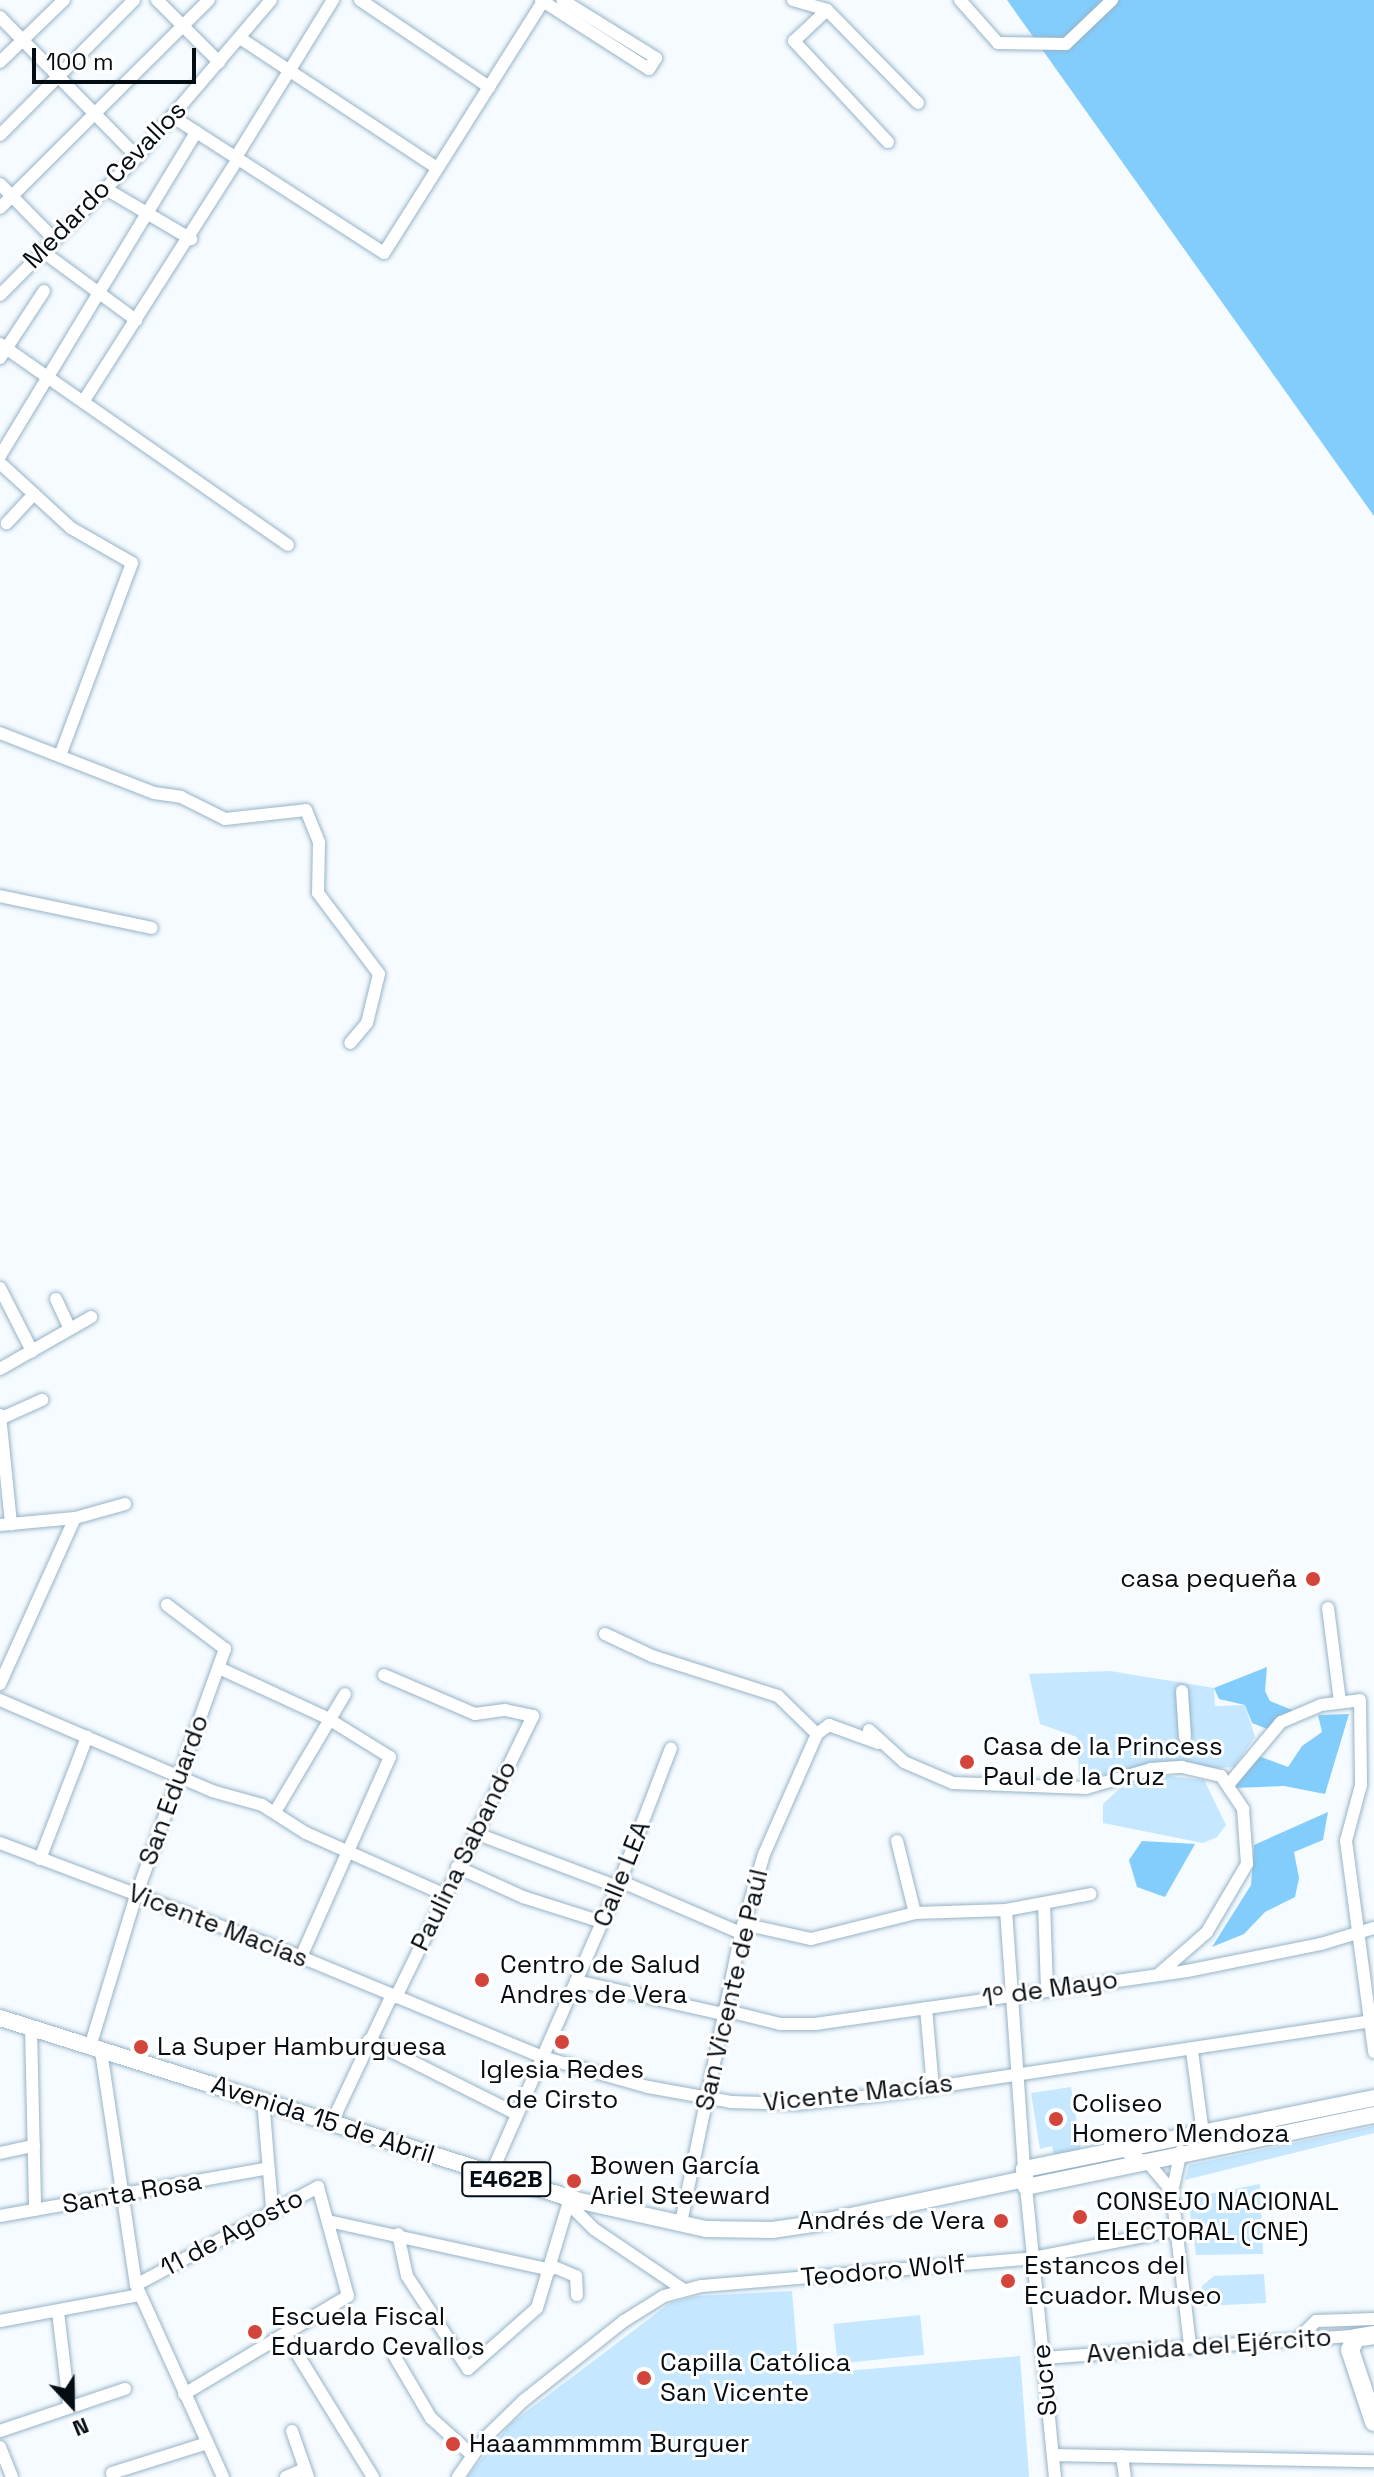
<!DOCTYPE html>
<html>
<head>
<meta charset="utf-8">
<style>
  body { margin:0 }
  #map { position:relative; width:1374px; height:2477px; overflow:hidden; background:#f5fbff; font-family:"Space Grotesk",sans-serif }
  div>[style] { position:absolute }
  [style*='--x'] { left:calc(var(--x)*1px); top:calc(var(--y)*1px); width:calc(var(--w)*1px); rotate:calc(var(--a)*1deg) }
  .green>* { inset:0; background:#c5e7ff; transform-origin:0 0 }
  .forest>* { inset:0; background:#83cdfc }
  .roads { filter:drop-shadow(0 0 2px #96b3c6) drop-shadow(0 0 2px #96b3c6) }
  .minor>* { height:12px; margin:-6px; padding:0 6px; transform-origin:6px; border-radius:6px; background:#fff }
  .major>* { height:16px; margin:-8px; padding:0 8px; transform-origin:8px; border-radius:8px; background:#fff }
  .highway>* { height:18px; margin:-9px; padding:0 9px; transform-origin:9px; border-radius:9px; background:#fff }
  .dots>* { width:22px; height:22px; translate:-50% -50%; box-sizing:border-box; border:4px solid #fff; border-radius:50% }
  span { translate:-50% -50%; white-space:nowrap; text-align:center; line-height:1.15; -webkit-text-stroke:6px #fff; paint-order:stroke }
  .shield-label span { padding:2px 6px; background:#fff; border:2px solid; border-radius:6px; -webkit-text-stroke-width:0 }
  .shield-label { font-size:24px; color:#040d14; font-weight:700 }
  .street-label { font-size:26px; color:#040d14 }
  .poi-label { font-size:26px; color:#040d14 }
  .right { translate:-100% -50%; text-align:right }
  .left { translate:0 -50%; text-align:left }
  .north { position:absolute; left:32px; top:2365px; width:80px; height:80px; -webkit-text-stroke:6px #fff; paint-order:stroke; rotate:158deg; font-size:22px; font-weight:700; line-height:32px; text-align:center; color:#040d14 }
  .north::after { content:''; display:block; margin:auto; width:28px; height:36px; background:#040d14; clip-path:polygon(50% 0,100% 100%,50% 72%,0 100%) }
  .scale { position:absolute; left:32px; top:48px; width:164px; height:36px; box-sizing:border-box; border:4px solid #040d14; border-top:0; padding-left:10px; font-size:24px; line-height:28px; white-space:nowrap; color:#040d14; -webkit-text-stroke:6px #fff; paint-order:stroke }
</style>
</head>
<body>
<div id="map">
  <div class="green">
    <i style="clip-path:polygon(1110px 1671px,1214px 1688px,1215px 1706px,1245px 1705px,1255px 1737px,1234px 1767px,1079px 1776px,1077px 1737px,1040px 1724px,1029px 1674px)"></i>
    <i style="clip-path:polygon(1159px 1775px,1204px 1780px,1226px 1825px,1217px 1837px,1203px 1843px,1103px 1823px,1103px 1804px,1119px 1789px)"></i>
    <i style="clip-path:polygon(1071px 2087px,1081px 2149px,1054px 2155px,1052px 2146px,1040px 2149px,1031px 2093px)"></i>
    <i style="clip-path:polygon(1374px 2126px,1374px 2133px,1185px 2180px,1189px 2165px)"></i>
    <i style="clip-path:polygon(1260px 2184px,1263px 2254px,1196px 2255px,1188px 2198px)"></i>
    <i style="clip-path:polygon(1264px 2274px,1266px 2303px,1203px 2306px,1202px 2286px,1214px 2276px)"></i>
    <i style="clip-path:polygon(792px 2291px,799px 2375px,1020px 2356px,1029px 2477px,467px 2477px,510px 2424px,670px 2303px,696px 2296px)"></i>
    <i style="left:920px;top:2315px;width:40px;height:87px;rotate:84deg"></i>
  </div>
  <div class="forest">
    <i style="clip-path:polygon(1007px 0,1374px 0,1374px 516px)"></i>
    <i style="clip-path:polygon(1267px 1667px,1265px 1691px,1270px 1701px,1297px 1712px,1278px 1733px,1252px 1723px,1245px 1705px,1219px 1699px,1214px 1688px)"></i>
    <i style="clip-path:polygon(1349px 1714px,1325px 1794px,1284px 1786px,1234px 1788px,1250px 1753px,1288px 1767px,1302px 1746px,1322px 1732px,1318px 1715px)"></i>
    <i style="clip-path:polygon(1328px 1812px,1323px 1840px,1294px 1852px,1299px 1878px,1295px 1897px,1265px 1912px,1244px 1934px,1212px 1947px,1251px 1885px,1254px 1845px)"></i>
    <i style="clip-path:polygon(1142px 1841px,1195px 1844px,1165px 1897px,1137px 1887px,1129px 1860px)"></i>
  </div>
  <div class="roads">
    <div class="minor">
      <i style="--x:157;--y:0;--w:88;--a:45"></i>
      <i style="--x:360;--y:0;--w:156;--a:34"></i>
      <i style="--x:541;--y:0;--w:128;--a:32.6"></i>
      <i style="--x:649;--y:69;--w:13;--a:-58"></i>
      <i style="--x:656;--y:58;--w:110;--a:-148.3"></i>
      <i style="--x:793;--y:0;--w:35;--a:16"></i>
      <i style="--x:827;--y:10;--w:130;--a:45.6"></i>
      <i style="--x:960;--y:0;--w:57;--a:48.5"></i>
      <i style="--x:998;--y:43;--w:68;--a:0.8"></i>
      <i style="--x:1066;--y:44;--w:64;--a:-43.7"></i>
      <i style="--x:827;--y:10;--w:45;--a:136.8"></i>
      <i style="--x:794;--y:41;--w:138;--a:47.1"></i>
      <i style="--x:0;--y:17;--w:196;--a:45.6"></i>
      <i style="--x:240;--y:38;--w:236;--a:33.4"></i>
      <i style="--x:0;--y:62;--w:89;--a:-44.1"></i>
      <i style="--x:173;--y:117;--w:251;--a:32.8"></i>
      <i style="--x:384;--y:253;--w:299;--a:-57.7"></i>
      <i style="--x:0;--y:135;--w:190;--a:-45.2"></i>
      <i style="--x:236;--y:157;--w:185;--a:-58.3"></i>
      <i style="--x:0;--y:184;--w:77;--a:45.5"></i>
      <i style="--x:106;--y:189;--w:99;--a:30.5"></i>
      <i style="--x:0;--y:208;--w:295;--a:-44.9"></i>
      <i style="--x:42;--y:251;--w:117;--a:36.3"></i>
      <i style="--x:0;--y:295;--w:194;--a:-45.2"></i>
      <i style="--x:137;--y:157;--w:206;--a:-49.5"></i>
      <i style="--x:0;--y:344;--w:351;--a:34.9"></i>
      <i style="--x:0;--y:358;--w:80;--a:-56.7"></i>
      <i style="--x:83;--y:402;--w:288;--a:-57.5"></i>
      <i style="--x:0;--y:456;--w:379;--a:-58.8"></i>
      <i style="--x:0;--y:463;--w:46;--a:42.4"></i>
      <i style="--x:34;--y:494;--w:40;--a:133"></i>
      <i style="--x:34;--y:494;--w:50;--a:42.6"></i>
      <i style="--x:71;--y:528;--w:70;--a:29.8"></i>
      <i style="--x:132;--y:563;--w:206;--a:110.5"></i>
      <i style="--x:0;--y:733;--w:165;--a:21.3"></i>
      <i style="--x:154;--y:793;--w:27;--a:8"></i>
      <i style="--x:181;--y:797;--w:49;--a:26.6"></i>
      <i style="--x:225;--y:819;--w:81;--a:-6.3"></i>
      <i style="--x:306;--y:810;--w:35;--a:68"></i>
      <i style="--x:319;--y:842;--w:51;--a:91.1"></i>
      <i style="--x:318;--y:893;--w:101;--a:53"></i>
      <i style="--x:379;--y:974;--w:50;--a:103.8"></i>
      <i style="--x:367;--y:1023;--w:26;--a:130"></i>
      <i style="--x:0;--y:896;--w:155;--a:11.9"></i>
      <i style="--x:0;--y:1288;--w:71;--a:63.1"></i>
      <i style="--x:56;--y:1299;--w:33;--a:65"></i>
      <i style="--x:0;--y:1369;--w:105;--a:-29.7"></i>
      <i style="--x:0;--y:1415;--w:110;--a:84.2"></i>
      <i style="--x:4;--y:1417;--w:42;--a:-24.1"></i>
      <i style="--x:0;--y:1525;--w:75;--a:-5.3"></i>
      <i style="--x:75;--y:1518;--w:52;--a:-15.6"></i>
      <i style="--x:1328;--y:1608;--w:95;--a:82.7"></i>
      <i style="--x:605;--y:1634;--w:52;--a:25.1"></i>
      <i style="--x:652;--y:1656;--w:132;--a:17.6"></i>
      <i style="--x:778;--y:1696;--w:54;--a:44.3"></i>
      <i style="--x:817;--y:1734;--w:131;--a:113.8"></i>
      <i style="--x:764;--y:1854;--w:82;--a:106.2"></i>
      <i style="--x:741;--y:1933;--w:297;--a:101.7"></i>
      <i style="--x:219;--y:1668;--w:119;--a:24.8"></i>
      <i style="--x:327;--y:1718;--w:74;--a:31.8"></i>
      <i style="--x:390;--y:1757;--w:219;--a:114"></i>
      <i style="--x:384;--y:1675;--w:99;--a:23.2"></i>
      <i style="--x:475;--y:1714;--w:30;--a:-8"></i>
      <i style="--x:505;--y:1710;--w:29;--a:12"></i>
      <i style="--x:533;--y:1716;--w:313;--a:116"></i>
      <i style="--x:0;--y:1684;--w:182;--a:-65.7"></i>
      <i style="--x:1182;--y:1691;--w:46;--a:86.3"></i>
      <i style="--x:0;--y:1700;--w:231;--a:23.2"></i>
      <i style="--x:212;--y:1791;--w:52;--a:15.6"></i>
      <i style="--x:262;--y:1805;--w:52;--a:32.5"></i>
      <i style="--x:306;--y:1833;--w:150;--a:24"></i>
      <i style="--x:869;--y:1730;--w:47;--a:42.4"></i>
      <i style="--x:904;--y:1762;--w:53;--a:23.2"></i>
      <i style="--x:953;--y:1783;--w:133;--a:2.2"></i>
      <i style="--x:1086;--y:1788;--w:68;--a:-16.3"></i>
      <i style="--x:1151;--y:1769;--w:31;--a:-4"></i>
      <i style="--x:1182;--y:1767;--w:40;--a:13"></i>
      <i style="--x:1221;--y:1776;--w:40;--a:56"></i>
      <i style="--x:1243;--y:1809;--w:55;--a:85.8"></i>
      <i style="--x:1247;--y:1864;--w:79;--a:120.5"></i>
      <i style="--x:1207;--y:1932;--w:62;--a:138.9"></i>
      <i style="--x:817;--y:1734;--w:15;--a:-37"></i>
      <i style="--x:829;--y:1725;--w:52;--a:20.2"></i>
      <i style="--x:1229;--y:1784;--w:81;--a:-50"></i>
      <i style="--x:1281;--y:1722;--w:43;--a:-23"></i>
      <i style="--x:1321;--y:1705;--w:39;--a:-7"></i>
      <i style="--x:1360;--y:1700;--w:85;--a:89.3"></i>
      <i style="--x:1361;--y:1785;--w:58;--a:105"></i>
      <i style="--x:1346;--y:1841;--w:213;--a:82.4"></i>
      <i style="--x:275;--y:1812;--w:137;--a:-59.3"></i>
      <i style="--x:475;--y:1833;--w:153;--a:20.7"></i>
      <i style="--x:897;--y:1841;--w:74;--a:76"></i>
      <i style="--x:0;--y:1843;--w:322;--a:20.7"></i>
      <i style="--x:301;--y:1957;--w:261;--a:22.5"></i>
      <i style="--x:542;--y:2057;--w:110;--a:15.8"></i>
      <i style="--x:648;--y:2087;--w:84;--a:10.2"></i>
      <i style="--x:731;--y:2102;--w:65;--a:1.8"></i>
      <i style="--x:796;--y:2104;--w:94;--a:-6.1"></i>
      <i style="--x:889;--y:2094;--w:490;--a:-8.6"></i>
      <i style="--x:40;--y:1859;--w:131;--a:-68.9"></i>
      <i style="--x:457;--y:1867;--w:72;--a:24.4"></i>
      <i style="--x:523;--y:1897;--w:83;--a:17.6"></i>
      <i style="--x:620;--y:1881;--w:132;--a:23.3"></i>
      <i style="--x:1044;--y:1903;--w:84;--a:88"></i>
      <i style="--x:1006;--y:1910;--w:260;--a:86"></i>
      <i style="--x:743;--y:1924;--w:70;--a:12.4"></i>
      <i style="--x:811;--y:1939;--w:107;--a:-14"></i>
      <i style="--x:915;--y:1913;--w:91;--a:-1.9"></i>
      <i style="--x:1006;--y:1910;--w:86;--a:-10.7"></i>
      <i style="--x:576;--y:1981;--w:150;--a:12.7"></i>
      <i style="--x:926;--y:2008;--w:80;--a:85"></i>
      <i style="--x:724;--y:2010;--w:58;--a:14"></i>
      <i style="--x:780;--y:2024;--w:35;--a:0"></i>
      <i style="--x:815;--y:2024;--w:376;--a:-8.1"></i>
      <i style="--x:1187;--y:1971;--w:137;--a:-11.4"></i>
      <i style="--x:1321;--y:1944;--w:55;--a:-16.8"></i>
      <i style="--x:31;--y:2027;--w:183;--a:88.7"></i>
      <i style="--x:369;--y:2040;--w:165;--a:26.6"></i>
      <i style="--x:90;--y:2047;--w:158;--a:-73.1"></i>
      <i style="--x:136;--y:1896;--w:263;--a:-70.2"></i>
      <i style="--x:225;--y:1649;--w:73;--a:-142.8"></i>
      <i style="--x:101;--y:2051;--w:237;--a:81.5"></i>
      <i style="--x:136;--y:2285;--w:211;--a:65.6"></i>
      <i style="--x:1192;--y:2051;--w:83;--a:82.4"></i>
      <i style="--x:1203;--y:2133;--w:7;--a:153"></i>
      <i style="--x:263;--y:2100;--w:108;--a:85.2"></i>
      <i style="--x:332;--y:2122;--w:140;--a:-64.7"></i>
      <i style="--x:1121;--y:2149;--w:33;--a:29"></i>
      <i style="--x:1150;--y:2165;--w:31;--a:50"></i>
      <i style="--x:1181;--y:2151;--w:42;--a:102.4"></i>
      <i style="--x:1172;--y:2192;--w:155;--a:83.3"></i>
      <i style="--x:0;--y:2153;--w:35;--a:-12"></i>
      <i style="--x:491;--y:2174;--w:320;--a:-66.2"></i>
      <i style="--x:620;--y:1881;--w:142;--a:-69"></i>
      <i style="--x:1026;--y:2187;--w:291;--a:84.3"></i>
      <i style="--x:569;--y:2204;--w:35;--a:45"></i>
      <i style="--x:594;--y:2229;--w:109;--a:34.1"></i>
      <i style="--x:0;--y:2216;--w:269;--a:-10.1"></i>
      <i style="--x:328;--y:2221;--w:228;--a:12.4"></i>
      <i style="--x:398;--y:2234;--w:43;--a:77.9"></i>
      <i style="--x:407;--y:2276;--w:111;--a:56.7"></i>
      <i style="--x:468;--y:2369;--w:92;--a:-41.5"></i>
      <i style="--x:537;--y:2308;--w:115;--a:-73.3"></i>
      <i style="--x:552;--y:2266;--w:26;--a:23"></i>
      <i style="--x:576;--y:2276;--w:19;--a:87"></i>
      <i style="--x:136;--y:2285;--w:207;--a:-28.3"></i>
      <i style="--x:318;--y:2187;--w:113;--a:74.6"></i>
      <i style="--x:348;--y:2296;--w:191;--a:149.1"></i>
      <i style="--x:58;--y:2312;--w:93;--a:83.2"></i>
      <i style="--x:0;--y:2321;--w:141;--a:-10.6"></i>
      <i style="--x:285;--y:2334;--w:168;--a:58.4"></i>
      <i style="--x:1297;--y:2340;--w:27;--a:-45"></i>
      <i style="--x:1316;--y:2321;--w:58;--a:-2"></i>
      <i style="--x:395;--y:2357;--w:71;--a:59.5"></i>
      <i style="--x:431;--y:2418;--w:55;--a:42.1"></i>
      <i style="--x:1043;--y:2358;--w:319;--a:-4.1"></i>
      <i style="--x:0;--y:2431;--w:132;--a:-18.6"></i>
      <i style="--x:292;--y:2431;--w:49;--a:70.8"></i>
      <i style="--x:0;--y:2447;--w:32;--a:68"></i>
      <i style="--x:1053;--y:2455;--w:321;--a:1.1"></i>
      <i style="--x:1122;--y:2456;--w:21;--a:82"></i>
      <i style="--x:114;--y:2477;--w:4;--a:-117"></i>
      <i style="--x:112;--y:2473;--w:100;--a:-17.5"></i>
      <i style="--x:286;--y:2477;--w:20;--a:-24"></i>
      <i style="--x:458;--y:2477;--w:47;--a:-55.3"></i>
      <i style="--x:485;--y:2438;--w:53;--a:-44.2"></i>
      <i style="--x:523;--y:2401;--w:129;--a:-38.4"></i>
      <i style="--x:624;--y:2321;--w:47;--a:-32"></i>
      <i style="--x:664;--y:2296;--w:39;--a:-15"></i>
      <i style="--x:702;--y:2286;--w:332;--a:-4.8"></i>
      <i style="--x:1033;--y:2258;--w:146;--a:-11.1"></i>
    </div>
    <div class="major">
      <i style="--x:0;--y:2018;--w:604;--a:17.54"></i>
      <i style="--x:576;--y:2200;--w:133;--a:12.6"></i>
      <i style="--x:706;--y:2229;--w:66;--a:0.9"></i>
      <i style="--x:772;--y:2230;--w:41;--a:-8.3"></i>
      <i style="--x:813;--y:2224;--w:217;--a:-12"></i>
      <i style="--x:1374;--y:2098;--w:357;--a:168.5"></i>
      <i style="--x:1024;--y:2169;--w:18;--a:84"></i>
      <i style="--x:1026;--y:2187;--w:355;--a:-11.7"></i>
    </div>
    <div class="highway">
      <i style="--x:1374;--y:2335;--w:18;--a:171"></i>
      <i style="--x:1356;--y:2338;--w:13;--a:117"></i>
      <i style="--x:1350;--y:2350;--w:76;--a:71.6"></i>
    </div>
  </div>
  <div class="dots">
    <i style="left:1313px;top:1579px;background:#d3453b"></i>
    <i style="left:967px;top:1762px;background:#d3453b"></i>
    <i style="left:482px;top:1980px;background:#d3453b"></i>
    <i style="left:562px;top:2042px;background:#d3453b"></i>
    <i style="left:141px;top:2047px;background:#d3453b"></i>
    <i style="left:1056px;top:2119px;background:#d3453b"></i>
    <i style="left:574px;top:2181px;background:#d3453b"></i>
    <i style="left:1080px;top:2217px;background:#d3453b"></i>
    <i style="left:1001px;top:2221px;background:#d3453b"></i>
    <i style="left:1008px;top:2281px;background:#d3453b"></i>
    <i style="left:255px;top:2332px;background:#d3453b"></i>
    <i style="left:644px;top:2378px;background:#d3453b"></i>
    <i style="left:453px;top:2444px;background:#d3453b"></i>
  </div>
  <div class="shield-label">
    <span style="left:506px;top:2179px">E462B</span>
  </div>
  <div class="street-label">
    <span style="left:105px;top:185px;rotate:-46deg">Medardo Cevallos</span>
    <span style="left:174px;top:1790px;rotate:-70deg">San Eduardo</span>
    <span style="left:464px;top:1856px;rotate:-64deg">Paulina Sabando</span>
    <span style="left:622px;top:1874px;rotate:-68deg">Calle LEA</span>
    <span style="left:218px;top:1926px;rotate:21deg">Vicente Macías</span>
    <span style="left:1050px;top:1989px;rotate:-8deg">1º de Mayo</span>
    <span style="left:732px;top:1990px;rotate:-77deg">San Vicente de Paúl</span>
    <span style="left:858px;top:2093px;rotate:-6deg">Vicente Macías</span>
    <span style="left:323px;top:2120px;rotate:18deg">Avenida 15 de Abril</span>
    <span style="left:132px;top:2193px;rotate:-10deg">Santa Rosa</span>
    <span style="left:232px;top:2233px;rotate:-28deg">11 de Agosto</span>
    <span style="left:883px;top:2271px;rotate:-5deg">Teodoro Wolf</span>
    <span style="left:1209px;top:2346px;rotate:-4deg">Avenida del Ejército</span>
    <span style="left:1045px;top:2380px;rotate:-96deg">Sucre</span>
  </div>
  <div class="poi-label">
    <span class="right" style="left:1297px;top:1579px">casa pequeña</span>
    <span class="left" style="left:983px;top:1762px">Casa de la Princess<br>Paul de la Cruz</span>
    <span class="left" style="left:500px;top:1980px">Centro de Salud<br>Andres de Vera</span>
    <span class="left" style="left:157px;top:2047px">La Super Hamburguesa</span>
    <span style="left:562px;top:2085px">Iglesia Redes<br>de Cirsto</span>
    <span class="left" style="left:1072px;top:2119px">Coliseo<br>Homero Mendoza</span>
    <span class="left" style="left:590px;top:2181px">Bowen García<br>Ariel Steeward</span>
    <span class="left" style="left:1096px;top:2217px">CONSEJO NACIONAL<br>ELECTORAL (CNE)</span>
    <span class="right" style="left:985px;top:2221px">Andrés de Vera</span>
    <span class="left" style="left:1024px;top:2281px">Estancos del<br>Ecuador. Museo</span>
    <span class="left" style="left:271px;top:2332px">Escuela Fiscal<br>Eduardo Cevallos</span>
    <span class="left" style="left:660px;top:2378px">Capilla Católica<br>San Vicente</span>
    <span class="left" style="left:469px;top:2444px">Haaammmmm Burguer</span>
  </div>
  <div class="north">N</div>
  <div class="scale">100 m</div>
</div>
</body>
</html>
